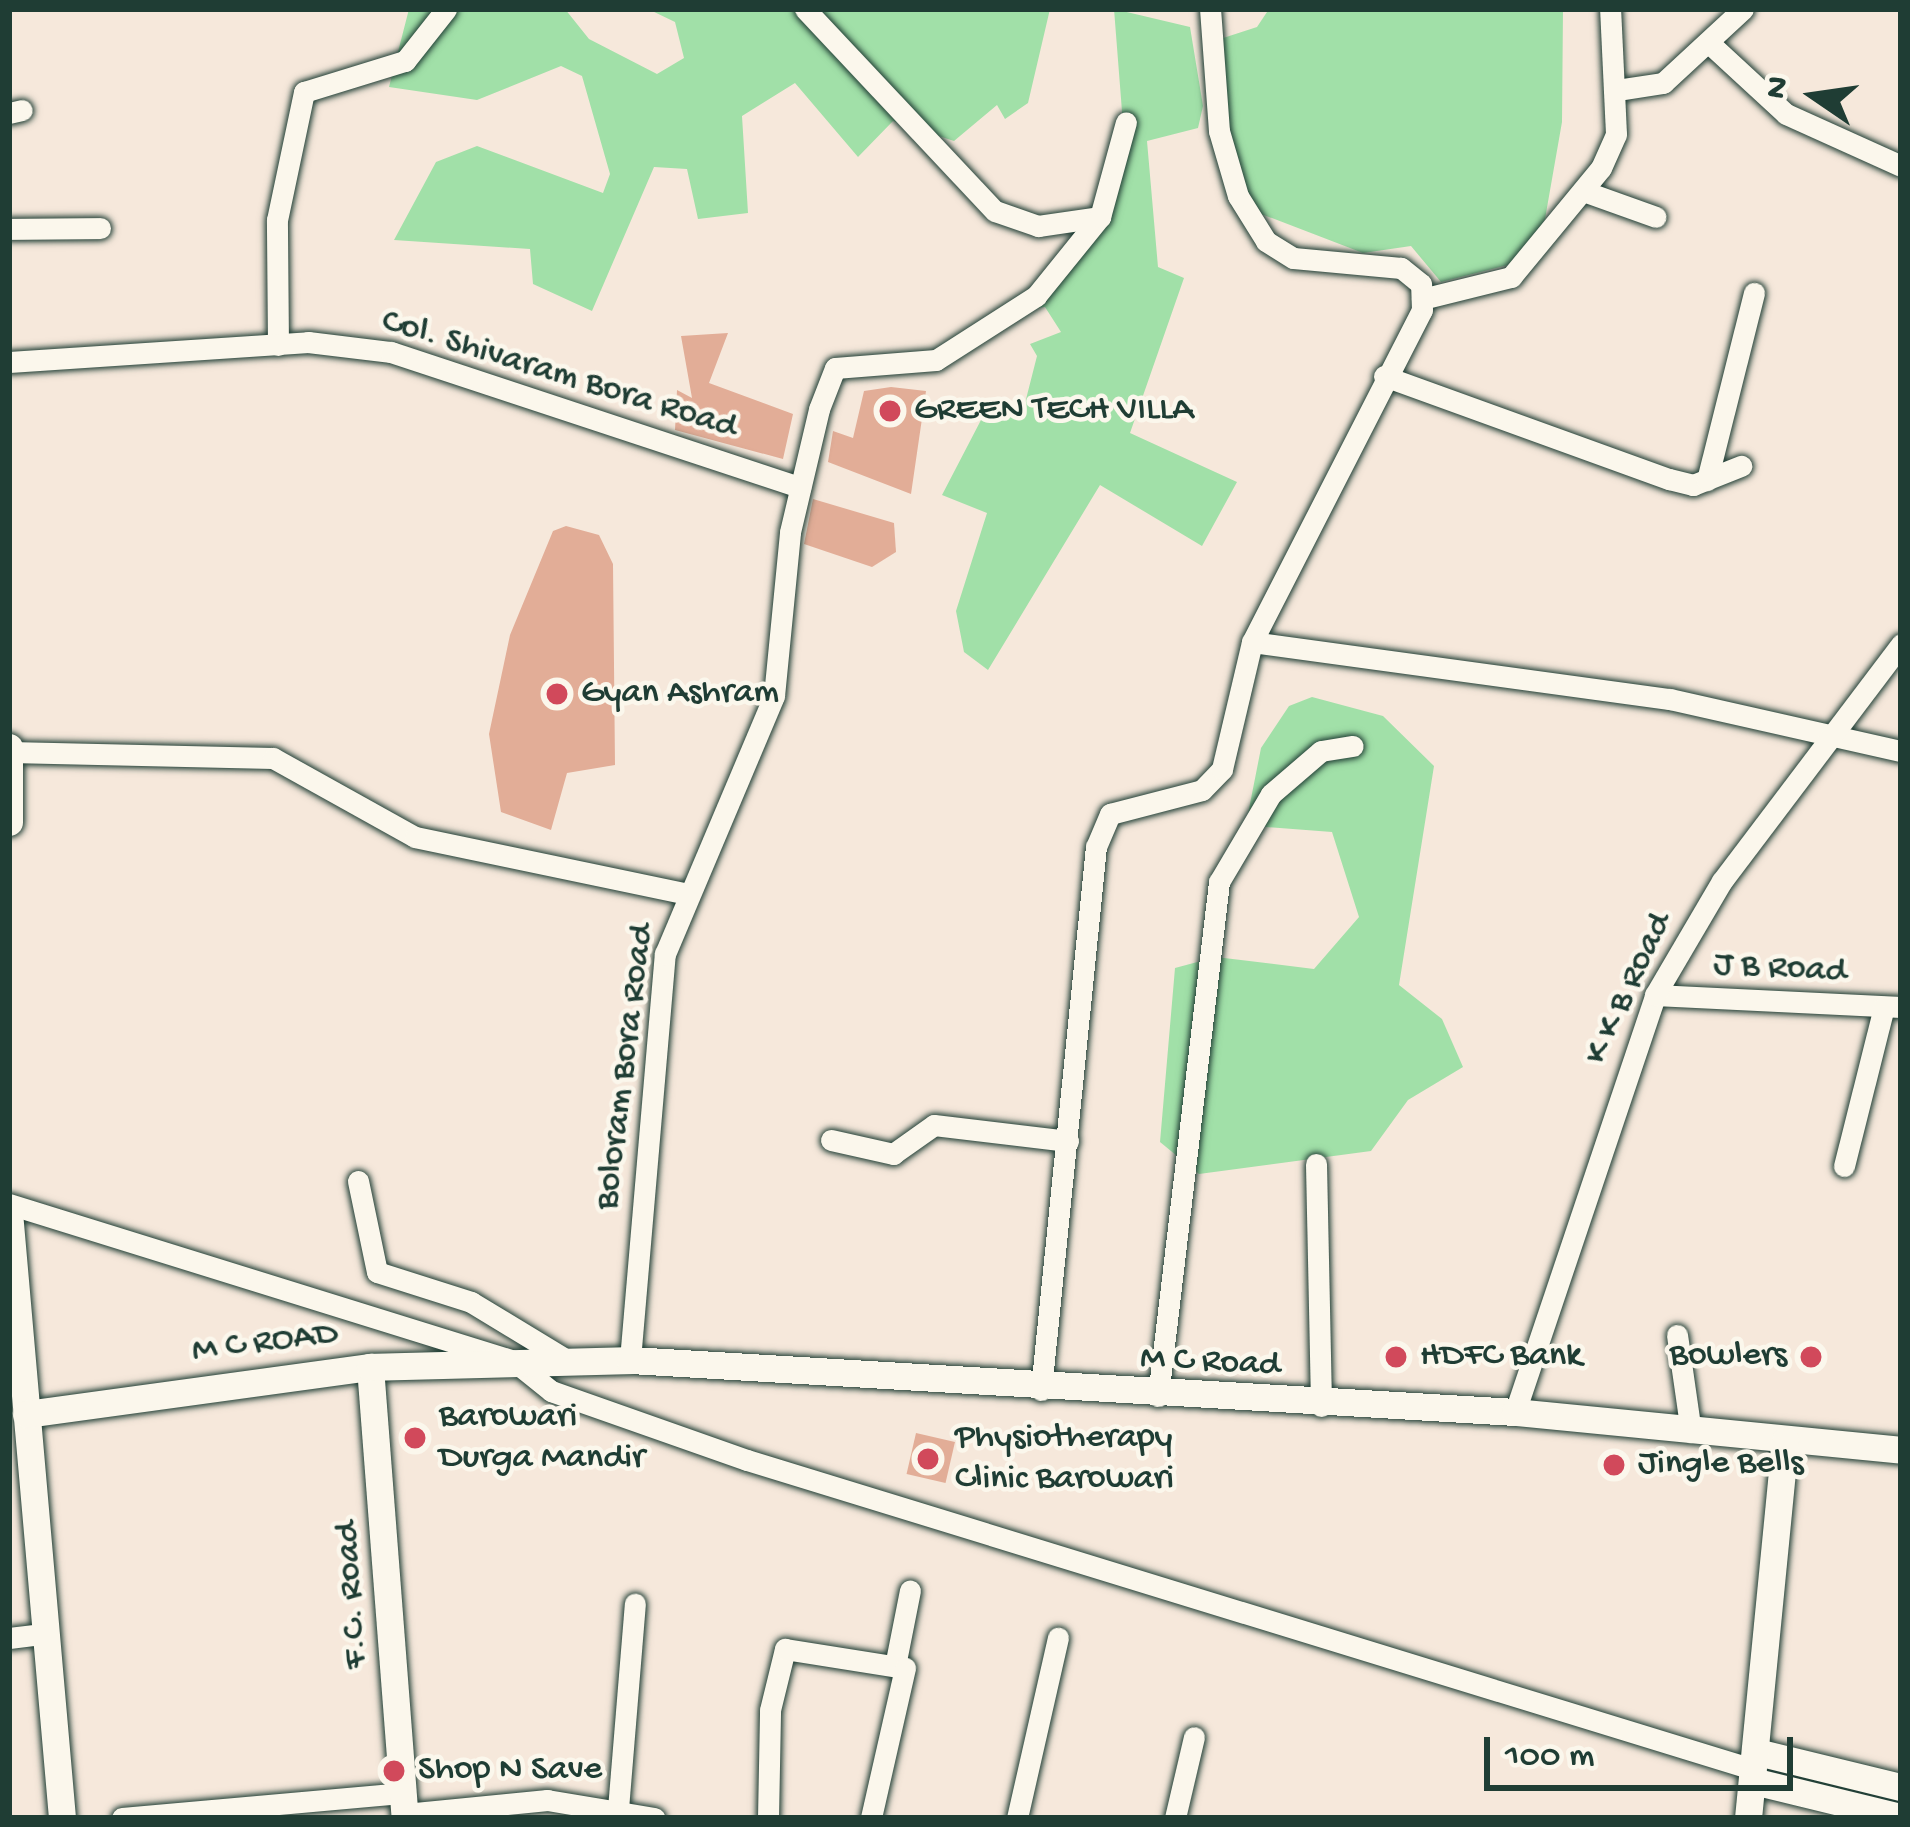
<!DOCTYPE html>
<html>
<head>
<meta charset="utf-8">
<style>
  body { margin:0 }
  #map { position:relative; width:1910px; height:1827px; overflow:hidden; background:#f6e8db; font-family:"Gochi Hand",sans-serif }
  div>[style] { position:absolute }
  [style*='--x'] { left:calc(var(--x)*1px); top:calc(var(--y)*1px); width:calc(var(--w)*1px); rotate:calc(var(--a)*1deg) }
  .green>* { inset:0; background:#a1e0a8 }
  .building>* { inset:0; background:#e2ad97; transform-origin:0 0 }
  .roads { filter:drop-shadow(0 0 3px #1f3d34) drop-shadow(0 0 3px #1f3d34) }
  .minor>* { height:21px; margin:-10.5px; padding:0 10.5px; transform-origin:10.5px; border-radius:10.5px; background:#fbf7ec }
  .tertiary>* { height:27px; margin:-13.5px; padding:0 13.5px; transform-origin:13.5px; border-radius:13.5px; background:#fbf7ec }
  .dots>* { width:33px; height:33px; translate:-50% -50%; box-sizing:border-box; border:6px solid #fbf7ec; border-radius:50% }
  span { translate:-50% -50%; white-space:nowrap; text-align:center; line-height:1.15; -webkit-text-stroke:9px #fbf7ec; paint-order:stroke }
  .street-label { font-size:36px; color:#1f3d34 }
  .poi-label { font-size:36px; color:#1f3d34 }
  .left { translate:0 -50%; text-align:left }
  .right { translate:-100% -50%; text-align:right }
  .frame { position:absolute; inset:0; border:12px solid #1f3d34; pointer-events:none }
  .north { position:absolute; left:1754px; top:36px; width:120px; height:120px; -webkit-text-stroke:9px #fbf7ec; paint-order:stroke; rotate:283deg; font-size:33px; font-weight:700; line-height:48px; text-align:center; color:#1f3d34 }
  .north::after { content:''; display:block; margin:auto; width:42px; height:54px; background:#1f3d34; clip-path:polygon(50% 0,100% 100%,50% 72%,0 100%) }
  .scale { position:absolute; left:1484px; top:1737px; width:309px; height:54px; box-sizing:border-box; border:6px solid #1f3d34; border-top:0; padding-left:15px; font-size:36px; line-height:42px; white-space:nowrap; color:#1f3d34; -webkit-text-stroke:9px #fbf7ec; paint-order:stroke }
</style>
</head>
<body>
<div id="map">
  <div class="green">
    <i style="clip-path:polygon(409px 9px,565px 9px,589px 39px,657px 74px,684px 58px,675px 22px,648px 9px,1050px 9px,1028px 103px,1005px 119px,997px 105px,954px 141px,893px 121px,858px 157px,795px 83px,742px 116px,748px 213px,698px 219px,687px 169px,654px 167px,592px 311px,533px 284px,530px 249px,394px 240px,436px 162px,477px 146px,603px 193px,610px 174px,582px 76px,561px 66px,477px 100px,389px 87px)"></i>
    <i style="clip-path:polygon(1114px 9px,1190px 27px,1203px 106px,1198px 128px,1147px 141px,1158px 267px,1184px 278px,1130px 433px,1237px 482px,1202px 546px,1100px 485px,988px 670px,964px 652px,956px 611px,987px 513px,942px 495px,981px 420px,994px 407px,1023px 411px,1037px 356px,1030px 344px,1061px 332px,1045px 307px,1021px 310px,1083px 253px,1124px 137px)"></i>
    <i style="clip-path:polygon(1269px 9px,1563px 9px,1562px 122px,1545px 219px,1528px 248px,1508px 265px,1441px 282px,1411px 246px,1363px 253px,1256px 212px,1225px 171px,1217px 40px,1257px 27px)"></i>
    <i style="clip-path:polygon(1312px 697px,1383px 716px,1434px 766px,1399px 985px,1442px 1019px,1463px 1067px,1408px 1100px,1371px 1151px,1199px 1174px,1160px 1142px,1175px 968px,1216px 957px,1314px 969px,1359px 917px,1332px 832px,1266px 827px,1248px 814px,1261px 748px,1289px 706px)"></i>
  </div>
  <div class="building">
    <i style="clip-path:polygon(728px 333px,709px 383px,793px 414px,783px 459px,675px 430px,677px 390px,692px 398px,681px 336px)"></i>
    <i style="clip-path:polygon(891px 387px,926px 391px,911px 494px,828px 462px,833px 431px,853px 438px,864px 391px)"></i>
    <i style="clip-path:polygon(813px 499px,894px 523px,896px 552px,872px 567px,804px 544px)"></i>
    <i style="clip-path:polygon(566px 526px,599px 535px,613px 564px,615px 765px,567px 773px,551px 830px,501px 812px,489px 734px,510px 635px,553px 531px)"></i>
    <i style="left:916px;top:1433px;width:40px;height:42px;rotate:13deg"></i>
  </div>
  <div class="roads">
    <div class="minor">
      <i style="--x:805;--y:9;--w:277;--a:46.8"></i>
      <i style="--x:995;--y:211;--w:46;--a:19.2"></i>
      <i style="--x:1038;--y:226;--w:63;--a:-8.3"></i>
      <i style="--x:1708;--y:42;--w:106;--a:42.7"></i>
      <i style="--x:1786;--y:114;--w:126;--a:24.3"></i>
      <i style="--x:1617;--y:90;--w:47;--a:-8.7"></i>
      <i style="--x:1663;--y:83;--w:109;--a:-42.8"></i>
      <i style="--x:9;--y:113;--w:13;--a:-13"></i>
      <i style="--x:1583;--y:191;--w:77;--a:19.6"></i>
      <i style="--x:9;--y:229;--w:91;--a:-0.6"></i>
      <i style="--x:1422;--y:299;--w:92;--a:-13.9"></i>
      <i style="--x:1511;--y:277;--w:141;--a:-50.5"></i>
      <i style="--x:1601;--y:168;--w:37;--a:-66"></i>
      <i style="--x:1616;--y:134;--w:125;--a:-92.7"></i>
      <i style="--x:278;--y:345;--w:125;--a:-90.5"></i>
      <i style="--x:277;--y:220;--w:131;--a:-78.1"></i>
      <i style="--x:304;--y:92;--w:106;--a:-17.1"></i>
      <i style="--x:405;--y:61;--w:66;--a:-51.7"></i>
      <i style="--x:9;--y:362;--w:300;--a:-3.8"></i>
      <i style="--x:308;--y:342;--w:84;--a:6.9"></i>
      <i style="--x:391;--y:352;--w:431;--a:18.3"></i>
      <i style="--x:1384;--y:376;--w:303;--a:19.9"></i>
      <i style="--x:1669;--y:479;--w:25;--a:14"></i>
      <i style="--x:1693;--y:485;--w:52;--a:-21.6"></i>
      <i style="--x:1707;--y:480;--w:193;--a:-75.9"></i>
      <i style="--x:1252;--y:642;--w:422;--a:7.8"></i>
      <i style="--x:1670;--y:699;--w:237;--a:12.7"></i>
      <i style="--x:9;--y:752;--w:264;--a:1.3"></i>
      <i style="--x:273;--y:758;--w:162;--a:29.1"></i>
      <i style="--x:415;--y:837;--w:275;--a:11.8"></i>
      <i style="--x:1655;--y:995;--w:246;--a:2.8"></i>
      <i style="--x:831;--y:1140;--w:64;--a:12.7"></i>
      <i style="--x:893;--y:1154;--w:50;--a:-35.3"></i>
      <i style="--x:934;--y:1125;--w:135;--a:6.8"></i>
      <i style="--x:1316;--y:1164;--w:242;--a:88.8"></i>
      <i style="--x:1844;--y:1166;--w:164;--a:-75.9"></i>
      <i style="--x:358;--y:1181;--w:93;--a:78.2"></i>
      <i style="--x:377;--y:1272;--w:99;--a:17.7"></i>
      <i style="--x:471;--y:1302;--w:110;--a:31.2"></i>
      <i style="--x:9;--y:1204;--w:529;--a:17.27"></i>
      <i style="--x:514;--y:1361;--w:48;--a:39"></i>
      <i style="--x:551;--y:1391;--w:208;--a:19.4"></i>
      <i style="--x:747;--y:1460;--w:1055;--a:17.09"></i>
      <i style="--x:1677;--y:1335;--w:98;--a:81.8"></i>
      <i style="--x:630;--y:1360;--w:408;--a:-85.1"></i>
      <i style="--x:665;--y:954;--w:280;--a:-67.1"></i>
      <i style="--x:774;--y:696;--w:165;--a:-84.4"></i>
      <i style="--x:790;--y:532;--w:126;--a:-76.7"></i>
      <i style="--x:819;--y:409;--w:44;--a:-68.7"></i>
      <i style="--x:835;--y:368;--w:101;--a:-4.5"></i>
      <i style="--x:936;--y:360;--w:119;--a:-32.6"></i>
      <i style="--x:1036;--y:296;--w:102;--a:-51"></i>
      <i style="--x:1100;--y:217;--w:98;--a:-74.7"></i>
      <i style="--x:1041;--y:1390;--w:546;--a:-84.22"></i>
      <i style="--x:1096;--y:847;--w:36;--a:-67"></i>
      <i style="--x:1110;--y:814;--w:95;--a:-14.6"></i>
      <i style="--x:1202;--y:790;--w:29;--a:-46"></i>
      <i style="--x:1222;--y:769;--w:130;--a:-76.7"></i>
      <i style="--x:1252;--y:642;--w:373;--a:-62.9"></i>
      <i style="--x:1422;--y:310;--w:26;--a:-92"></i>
      <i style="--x:1421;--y:284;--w:26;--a:-141"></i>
      <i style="--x:1401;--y:268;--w:108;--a:-174.7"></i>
      <i style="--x:1293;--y:258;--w:32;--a:-148"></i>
      <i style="--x:1266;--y:241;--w:53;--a:-121.9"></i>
      <i style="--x:1238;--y:196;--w:68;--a:-106.3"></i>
      <i style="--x:1219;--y:131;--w:122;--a:-94.2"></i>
      <i style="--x:1158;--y:1396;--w:518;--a:-83.23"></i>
      <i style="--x:1219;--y:882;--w:102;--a:-59.4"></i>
      <i style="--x:1271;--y:794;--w:66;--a:-40.7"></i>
      <i style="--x:1321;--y:751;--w:32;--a:-9"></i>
      <i style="--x:1515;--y:1412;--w:440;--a:-71.4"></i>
      <i style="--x:1655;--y:995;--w:132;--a:-59.6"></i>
      <i style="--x:1722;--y:881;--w:297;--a:-52.9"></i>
      <i style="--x:9;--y:1638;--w:34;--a:-7"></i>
      <i style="--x:895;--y:1666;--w:77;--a:-78.8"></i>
      <i style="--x:618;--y:1809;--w:206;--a:-85.3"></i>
      <i style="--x:405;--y:1814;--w:143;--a:-5.6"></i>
      <i style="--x:547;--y:1800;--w:109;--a:9.5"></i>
      <i style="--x:122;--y:1818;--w:280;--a:-5.1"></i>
      <i style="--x:768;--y:1818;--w:108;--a:-88.9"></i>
      <i style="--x:770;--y:1710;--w:63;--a:-76.2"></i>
      <i style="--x:785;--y:1649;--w:121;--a:9"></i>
      <i style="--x:905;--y:1668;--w:154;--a:102.8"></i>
      <i style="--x:1017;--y:1818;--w:185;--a:-77.2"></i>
      <i style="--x:1175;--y:1818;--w:83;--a:-76.8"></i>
    </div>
    <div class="tertiary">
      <i style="--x:9;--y:747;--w:75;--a:90"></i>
      <i style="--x:9;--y:1212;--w:608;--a:85"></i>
      <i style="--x:370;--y:1367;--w:452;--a:85.6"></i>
      <i style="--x:26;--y:1414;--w:347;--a:-7.8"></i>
      <i style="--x:370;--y:1367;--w:260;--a:-1.5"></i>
      <i style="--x:630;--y:1360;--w:887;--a:3.36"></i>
      <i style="--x:1515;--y:1412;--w:388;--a:5.6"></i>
      <i style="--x:1757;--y:1752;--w:148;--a:13.7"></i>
      <i style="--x:1753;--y:1781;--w:152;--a:13.7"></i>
      <i style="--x:1748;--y:1818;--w:379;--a:-84.4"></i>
    </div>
  </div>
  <div class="dots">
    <i style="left:890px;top:411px;background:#d1495b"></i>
    <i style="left:557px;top:694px;background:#d1495b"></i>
    <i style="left:1396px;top:1357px;background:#d1495b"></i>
    <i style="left:1811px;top:1357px;background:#d1495b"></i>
    <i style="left:415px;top:1438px;background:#d1495b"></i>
    <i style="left:928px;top:1459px;background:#d1495b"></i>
    <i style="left:1614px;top:1465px;background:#d1495b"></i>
    <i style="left:394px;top:1771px;background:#d1495b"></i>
  </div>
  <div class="street-label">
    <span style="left:559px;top:375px;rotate:17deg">Col. Shivaram Bora Road</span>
    <span style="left:1780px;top:969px;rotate:3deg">J B Road</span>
    <span style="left:1629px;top:989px;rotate:-65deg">K K B Road</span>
    <span style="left:626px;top:1067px;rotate:-83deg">Boloram Bora Road</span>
    <span style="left:265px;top:1343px;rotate:-7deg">M C ROAD</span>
    <span style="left:1210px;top:1363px;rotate:3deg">M C Road</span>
    <span style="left:353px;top:1595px;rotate:-94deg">F.C. Road</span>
  </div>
  <div class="poi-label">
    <span class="left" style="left:914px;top:411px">GREEN TECH VILLA</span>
    <span class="left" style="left:581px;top:694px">Gyan Ashram</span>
    <span class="left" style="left:1420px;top:1357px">HDFC Bank</span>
    <span class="right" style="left:1787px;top:1357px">Bowlers</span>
    <span class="left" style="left:439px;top:1438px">Barowari<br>Durga Mandir</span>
    <span class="left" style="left:955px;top:1459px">Physiotherapy<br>Clinic Barowari</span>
    <span class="left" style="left:1638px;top:1465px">Jingle Bells</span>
    <span class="left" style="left:418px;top:1771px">Shop N Save</span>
  </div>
  <div class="frame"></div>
  <div class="north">N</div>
  <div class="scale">100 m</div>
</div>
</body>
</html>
